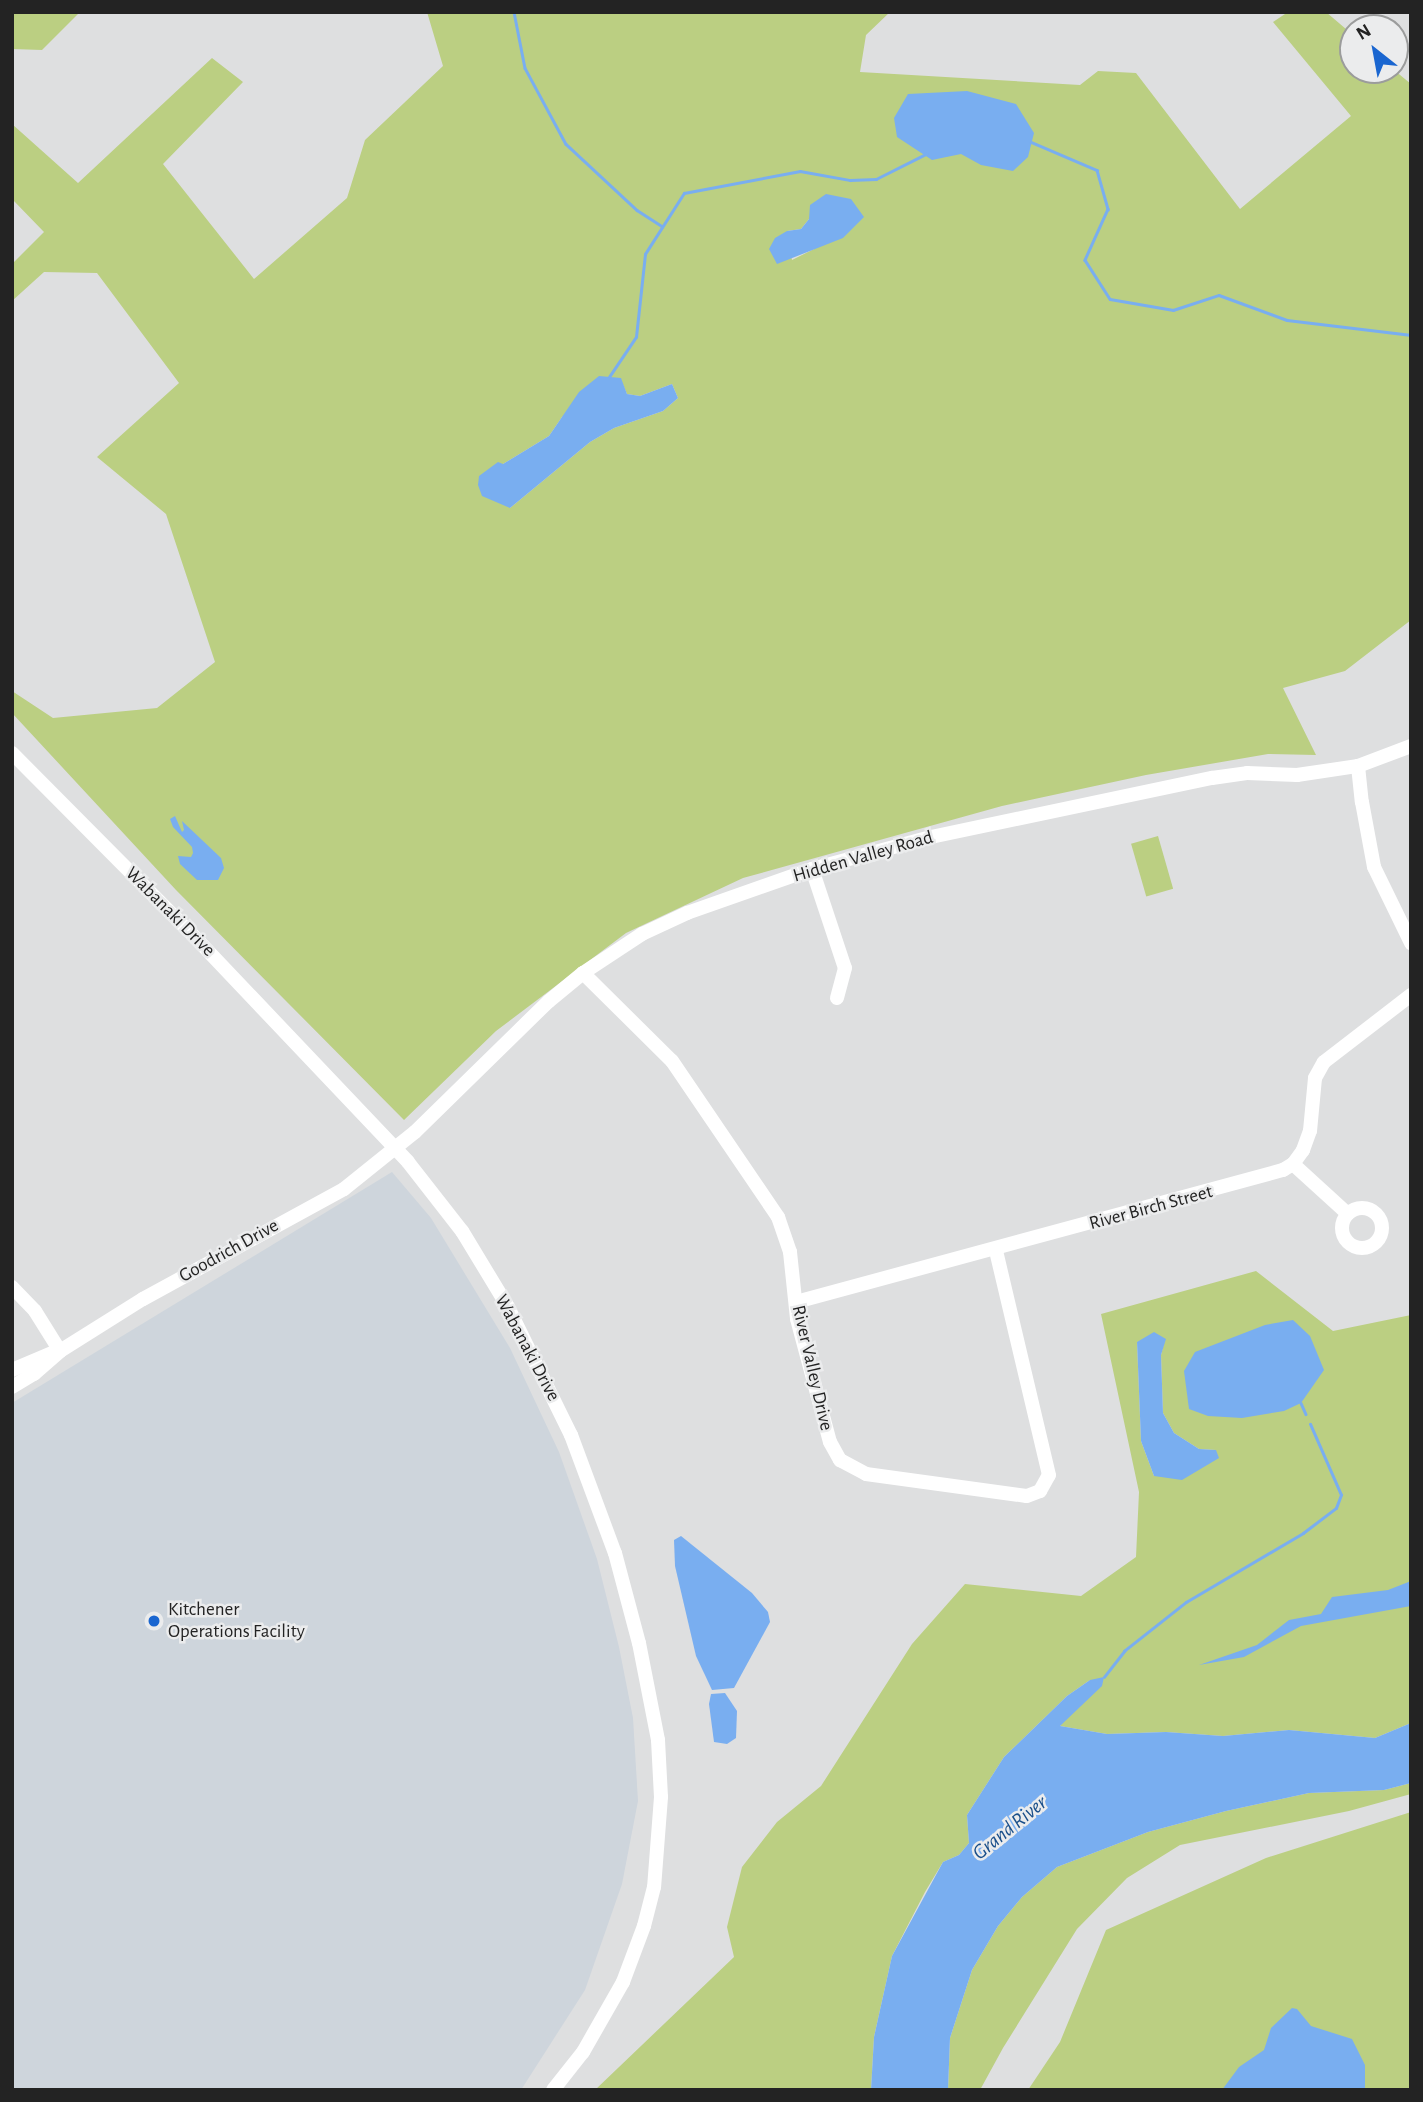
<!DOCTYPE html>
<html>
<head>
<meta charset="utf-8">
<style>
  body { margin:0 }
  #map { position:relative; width:1423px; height:2102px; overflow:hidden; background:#dedfe0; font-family:"Alegreya Sans",sans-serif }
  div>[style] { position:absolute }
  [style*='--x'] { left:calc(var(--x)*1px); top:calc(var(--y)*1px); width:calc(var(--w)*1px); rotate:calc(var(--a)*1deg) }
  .built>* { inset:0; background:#ced5dc }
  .green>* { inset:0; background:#bbcf82; transform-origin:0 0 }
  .water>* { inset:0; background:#79aef0 }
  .stream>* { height:2.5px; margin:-1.25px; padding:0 1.25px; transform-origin:1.25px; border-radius:1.25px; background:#79aef0 }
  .minor>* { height:14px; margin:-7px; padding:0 7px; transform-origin:7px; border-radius:7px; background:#fff }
  .minor>.ring { margin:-7px; padding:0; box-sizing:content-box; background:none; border:14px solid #fff; border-radius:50% }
  .dots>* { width:19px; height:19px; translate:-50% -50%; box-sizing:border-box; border:4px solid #ebeced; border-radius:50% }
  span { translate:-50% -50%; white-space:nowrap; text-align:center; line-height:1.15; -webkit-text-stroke:5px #ebeced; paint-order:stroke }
  .street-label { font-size:19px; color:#232323 }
  .poi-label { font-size:19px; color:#232323 }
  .left { translate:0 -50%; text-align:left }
  .water-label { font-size:21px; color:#1a4f8a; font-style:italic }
  .frame { position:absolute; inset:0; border:14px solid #232323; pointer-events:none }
  .north { position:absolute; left:1339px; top:14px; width:70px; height:70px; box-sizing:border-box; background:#ebeced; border:2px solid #9b9c9c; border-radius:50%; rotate:329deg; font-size:19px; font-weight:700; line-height:28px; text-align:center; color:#232323 }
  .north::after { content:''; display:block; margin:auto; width:24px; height:32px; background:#1a66d0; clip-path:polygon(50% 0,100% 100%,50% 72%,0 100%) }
</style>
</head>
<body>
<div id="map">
  <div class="built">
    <i style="clip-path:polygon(392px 1172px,431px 1218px,510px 1348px,559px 1452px,597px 1559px,619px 1647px,633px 1718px,638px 1801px,622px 1884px,585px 1990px,521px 2090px,12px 2090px,12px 1403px)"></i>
  </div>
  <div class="green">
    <i style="clip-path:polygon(12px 12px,80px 12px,42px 50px,12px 49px)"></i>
    <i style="clip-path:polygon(evenodd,427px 12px,890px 12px,866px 35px,860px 72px,1080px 85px,1098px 71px,1136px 73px,1240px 209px,1351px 116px,1273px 22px,1288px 12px,1326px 12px,1353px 35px,1353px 70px,1394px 70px,1411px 84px,1411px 620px,1345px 671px,1283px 688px,1316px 755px,1268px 754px,1146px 775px,1002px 806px,743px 878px,626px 933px,496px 1031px,404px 1120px,176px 890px,12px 713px,12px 691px,53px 718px,157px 708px,215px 662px,166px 514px,97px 457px,179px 383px,97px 273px,44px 272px,12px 301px,12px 264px,44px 232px,12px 199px,12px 124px,78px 183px,212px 58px,243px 82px,163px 164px,254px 279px,347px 198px,365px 140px,443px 66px,427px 12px,809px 219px,814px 249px,792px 260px,787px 231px,801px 229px,809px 219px,427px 12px,620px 378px,627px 394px,640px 396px,672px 384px,678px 398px,663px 411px,614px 428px,590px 442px,510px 508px,503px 464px,549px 436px,562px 417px,620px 378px)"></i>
    <i style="left:1158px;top:836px;width:55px;height:28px;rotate:74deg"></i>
    <i style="clip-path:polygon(evenodd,1256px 1271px,1333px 1331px,1411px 1315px,1411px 1723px,1375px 1738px,1289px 1730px,1223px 1736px,1166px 1732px,1107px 1734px,1060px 1726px,1090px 1680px,1067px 1696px,1004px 1757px,967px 1815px,969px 1843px,959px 1855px,943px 1862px,925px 1892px,892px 1956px,874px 2037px,871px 2090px,595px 2090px,734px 1957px,727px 1927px,742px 1867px,777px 1822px,821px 1786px,912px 1644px,965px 1584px,1081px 1596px,1136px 1557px,1139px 1492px,1101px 1314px,1256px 1271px,1165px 1339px,1161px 1355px,1163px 1413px,1174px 1433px,1199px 1449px,1216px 1450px,1154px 1476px,1141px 1441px,1137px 1342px,1165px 1339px)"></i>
    <i style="clip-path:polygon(1411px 1783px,1411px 1794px,1349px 1811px,1180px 1845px,1127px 1878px,1077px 1929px,1003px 2048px,980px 2090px,948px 2090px,950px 2038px,972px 1970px,998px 1926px,1022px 1897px,1057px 1867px,1148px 1832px,1226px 1811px,1309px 1793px,1384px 1790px)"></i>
    <i style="clip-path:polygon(1411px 1812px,1411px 2090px,1028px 2090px,1060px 2042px,1106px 1930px,1266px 1858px)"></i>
  </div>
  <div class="water">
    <i style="clip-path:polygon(967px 91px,1016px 104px,1034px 133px,1028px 157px,1013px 171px,981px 165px,961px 154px,932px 160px,897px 137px,894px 118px,908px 94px)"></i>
    <i style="clip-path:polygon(826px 194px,851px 199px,864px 217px,843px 238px,777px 264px,769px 249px,775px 238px,787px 231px,801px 229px,809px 219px,810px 205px)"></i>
    <i style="clip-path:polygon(599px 376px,621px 378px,627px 394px,640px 396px,672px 384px,678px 398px,663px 411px,614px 428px,590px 442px,510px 508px,482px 496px,478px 485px,479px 476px,498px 462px,503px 464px,549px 436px,579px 392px)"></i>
    <i style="clip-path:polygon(175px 816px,182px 832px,184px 830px,182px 821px,221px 858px,224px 868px,218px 880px,197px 880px,180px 864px,178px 856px,191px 857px,193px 853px,192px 847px,173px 827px,170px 819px)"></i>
    <i style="clip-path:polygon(1293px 1320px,1310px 1336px,1324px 1370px,1301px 1403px,1284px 1411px,1242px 1418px,1208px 1416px,1189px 1409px,1184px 1371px,1195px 1352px,1265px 1325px)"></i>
    <i style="clip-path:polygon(1154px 1332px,1166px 1339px,1161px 1355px,1163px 1413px,1174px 1433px,1199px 1449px,1216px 1450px,1219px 1458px,1182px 1480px,1154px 1476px,1141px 1441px,1137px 1342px)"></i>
    <i style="clip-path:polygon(681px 1536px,752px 1593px,768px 1612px,770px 1622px,734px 1688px,712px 1690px,696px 1656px,675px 1566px,674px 1540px)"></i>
    <i style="clip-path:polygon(1411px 1581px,1411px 1606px,1301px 1626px,1244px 1657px,1199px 1665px,1257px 1645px,1289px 1620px,1321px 1614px,1332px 1597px,1388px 1590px)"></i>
    <i style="clip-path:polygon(1104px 1677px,1102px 1686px,1060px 1726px,1107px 1734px,1166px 1732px,1223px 1736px,1289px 1730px,1375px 1738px,1411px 1723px,1411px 1783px,1384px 1790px,1309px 1793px,1226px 1811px,1148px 1832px,1057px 1867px,1022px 1897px,998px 1926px,972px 1970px,950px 2038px,948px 2090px,871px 2090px,874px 2037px,892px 1956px,943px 1862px,959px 1855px,969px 1843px,967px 1815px,1004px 1757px,1067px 1696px,1090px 1680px)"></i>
    <i style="clip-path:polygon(725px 1693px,737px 1711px,736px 1738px,727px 1744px,714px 1742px,709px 1704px,711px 1694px)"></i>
    <i style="clip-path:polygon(1292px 2008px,1297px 2009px,1311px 2026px,1352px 2039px,1365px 2065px,1365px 2090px,1222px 2090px,1239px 2067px,1264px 2050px,1271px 2028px)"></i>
  </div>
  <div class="stream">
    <i style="--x:514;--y:12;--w:57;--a:78.9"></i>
    <i style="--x:525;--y:68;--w:86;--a:61.7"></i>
    <i style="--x:566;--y:144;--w:97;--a:42.9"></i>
    <i style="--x:637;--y:210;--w:30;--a:33"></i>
    <i style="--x:1031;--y:142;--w:72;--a:23"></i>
    <i style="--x:1097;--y:170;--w:41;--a:74.2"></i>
    <i style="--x:1108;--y:209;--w:56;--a:114.3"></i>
    <i style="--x:1085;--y:260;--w:46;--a:57.3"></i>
    <i style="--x:1110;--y:299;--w:64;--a:9.9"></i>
    <i style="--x:1173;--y:310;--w:48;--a:-18.1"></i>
    <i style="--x:1219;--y:295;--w:72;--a:20.2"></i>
    <i style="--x:1287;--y:320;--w:125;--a:6.9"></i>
    <i style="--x:609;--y:377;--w:48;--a:-56"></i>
    <i style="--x:636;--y:337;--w:83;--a:-83.8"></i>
    <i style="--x:645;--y:254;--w:72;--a:-57.4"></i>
    <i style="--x:684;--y:193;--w:118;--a:-10.7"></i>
    <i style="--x:800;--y:171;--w:51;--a:10.2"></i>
    <i style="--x:850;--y:180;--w:26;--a:-2"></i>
    <i style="--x:876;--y:179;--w:56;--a:-26.6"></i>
    <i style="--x:1301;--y:1403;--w:12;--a:66"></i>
    <i style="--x:1104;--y:1677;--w:33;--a:-52"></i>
    <i style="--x:1124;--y:1651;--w:79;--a:-38.3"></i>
    <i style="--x:1186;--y:1602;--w:136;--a:-30.5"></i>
    <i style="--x:1303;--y:1533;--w:41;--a:-37.1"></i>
    <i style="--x:1336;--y:1508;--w:14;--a:-69"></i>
    <i style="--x:1341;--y:1495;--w:77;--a:-113.6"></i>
  </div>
  <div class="minor">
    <i style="--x:12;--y:753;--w:251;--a:45.2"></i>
    <i style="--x:189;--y:931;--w:318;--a:46.5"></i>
    <i style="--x:408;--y:1162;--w:88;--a:52"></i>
    <i style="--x:462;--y:1231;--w:89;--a:58.8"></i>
    <i style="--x:508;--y:1307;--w:143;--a:63.8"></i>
    <i style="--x:571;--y:1435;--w:126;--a:69.6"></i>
    <i style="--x:615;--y:1553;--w:93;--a:75.1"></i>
    <i style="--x:639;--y:1643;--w:99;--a:78.9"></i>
    <i style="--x:658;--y:1740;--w:57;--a:87"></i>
    <i style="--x:661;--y:1797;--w:90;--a:94.4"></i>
    <i style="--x:654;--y:1887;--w:40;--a:104.4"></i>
    <i style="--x:644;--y:1926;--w:60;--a:110.6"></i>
    <i style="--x:623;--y:1982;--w:81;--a:119.7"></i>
    <i style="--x:583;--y:2052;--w:48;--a:128.3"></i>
    <i style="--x:1358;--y:766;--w:36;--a:84"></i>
    <i style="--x:1362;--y:802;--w:66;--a:79.5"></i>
    <i style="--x:1374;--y:867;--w:85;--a:64"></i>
    <i style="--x:812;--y:869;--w:104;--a:71.6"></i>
    <i style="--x:845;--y:968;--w:31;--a:105"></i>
    <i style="--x:583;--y:973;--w:125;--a:44.7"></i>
    <i style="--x:672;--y:1061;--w:189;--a:55.8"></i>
    <i style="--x:778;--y:1217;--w:37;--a:71"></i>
    <i style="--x:790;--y:1252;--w:67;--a:84"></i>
    <i style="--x:797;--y:1319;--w:127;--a:75"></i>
    <i style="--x:830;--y:1442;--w:21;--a:61"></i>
    <i style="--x:840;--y:1460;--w:30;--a:28"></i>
    <i style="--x:866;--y:1474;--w:162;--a:7.8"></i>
    <i style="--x:1027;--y:1496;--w:14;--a:-21"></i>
    <i style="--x:1040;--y:1491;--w:18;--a:-61"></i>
    <i style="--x:1049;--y:1475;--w:231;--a:-103.3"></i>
    <i style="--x:1293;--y:1164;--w:74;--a:42.3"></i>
    <i class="ring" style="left:1342px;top:1208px;width:26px;height:26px"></i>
    <i style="--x:12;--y:1287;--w:33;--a:46"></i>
    <i style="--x:35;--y:1311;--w:47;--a:58"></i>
    <i style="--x:796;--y:1302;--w:505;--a:-15.17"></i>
    <i style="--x:1283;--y:1170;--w:12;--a:-31"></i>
    <i style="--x:1293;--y:1164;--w:17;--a:-54"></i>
    <i style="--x:1303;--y:1150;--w:20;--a:-70"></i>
    <i style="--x:1310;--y:1131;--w:53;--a:-84.6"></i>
    <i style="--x:1315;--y:1078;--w:18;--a:-61"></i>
    <i style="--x:1324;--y:1062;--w:110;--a:-37.6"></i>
    <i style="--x:12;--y:1370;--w:43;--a:-23"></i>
    <i style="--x:12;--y:1387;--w:26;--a:-31"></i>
    <i style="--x:34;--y:1374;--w:35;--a:-41"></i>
    <i style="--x:60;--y:1351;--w:98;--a:-32.1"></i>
    <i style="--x:143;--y:1299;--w:229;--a:-28.7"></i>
    <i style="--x:344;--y:1189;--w:91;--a:-38.8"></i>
    <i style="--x:415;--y:1132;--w:187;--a:-44.4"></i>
    <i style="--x:549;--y:1001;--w:44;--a:-39.5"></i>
    <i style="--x:583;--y:973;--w:71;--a:-33.5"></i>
    <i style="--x:642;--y:934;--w:50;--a:-25"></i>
    <i style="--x:687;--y:913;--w:133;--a:-19.4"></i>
    <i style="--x:812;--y:869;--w:123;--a:-15.1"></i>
    <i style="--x:931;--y:837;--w:287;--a:-11.9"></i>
    <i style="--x:1212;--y:778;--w:35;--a:-8"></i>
    <i style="--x:1247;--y:773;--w:50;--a:2.3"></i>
    <i style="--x:1297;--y:775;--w:62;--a:-8.4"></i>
    <i style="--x:1358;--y:766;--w:57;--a:-20.7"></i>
  </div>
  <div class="dots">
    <i style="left:154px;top:1621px;background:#1a66d0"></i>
  </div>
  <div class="street-label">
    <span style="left:863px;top:857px;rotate:-16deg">Hidden Valley Road</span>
    <span style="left:170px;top:912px;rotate:45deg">Wabanaki Drive</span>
    <span style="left:1151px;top:1208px;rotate:-15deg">River Birch Street</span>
    <span style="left:229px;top:1251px;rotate:-29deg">Goodrich Drive</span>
    <span style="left:527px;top:1348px;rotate:62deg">Wabanaki Drive</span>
    <span style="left:812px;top:1368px;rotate:77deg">River Valley Drive</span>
  </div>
  <div class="poi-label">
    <span class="left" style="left:168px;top:1621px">Kitchener<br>Operations Facility</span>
  </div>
  <div class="water-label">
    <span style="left:1010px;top:1828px;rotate:-39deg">Grand River</span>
  </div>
  <div class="frame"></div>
  <div class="north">N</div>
</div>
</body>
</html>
